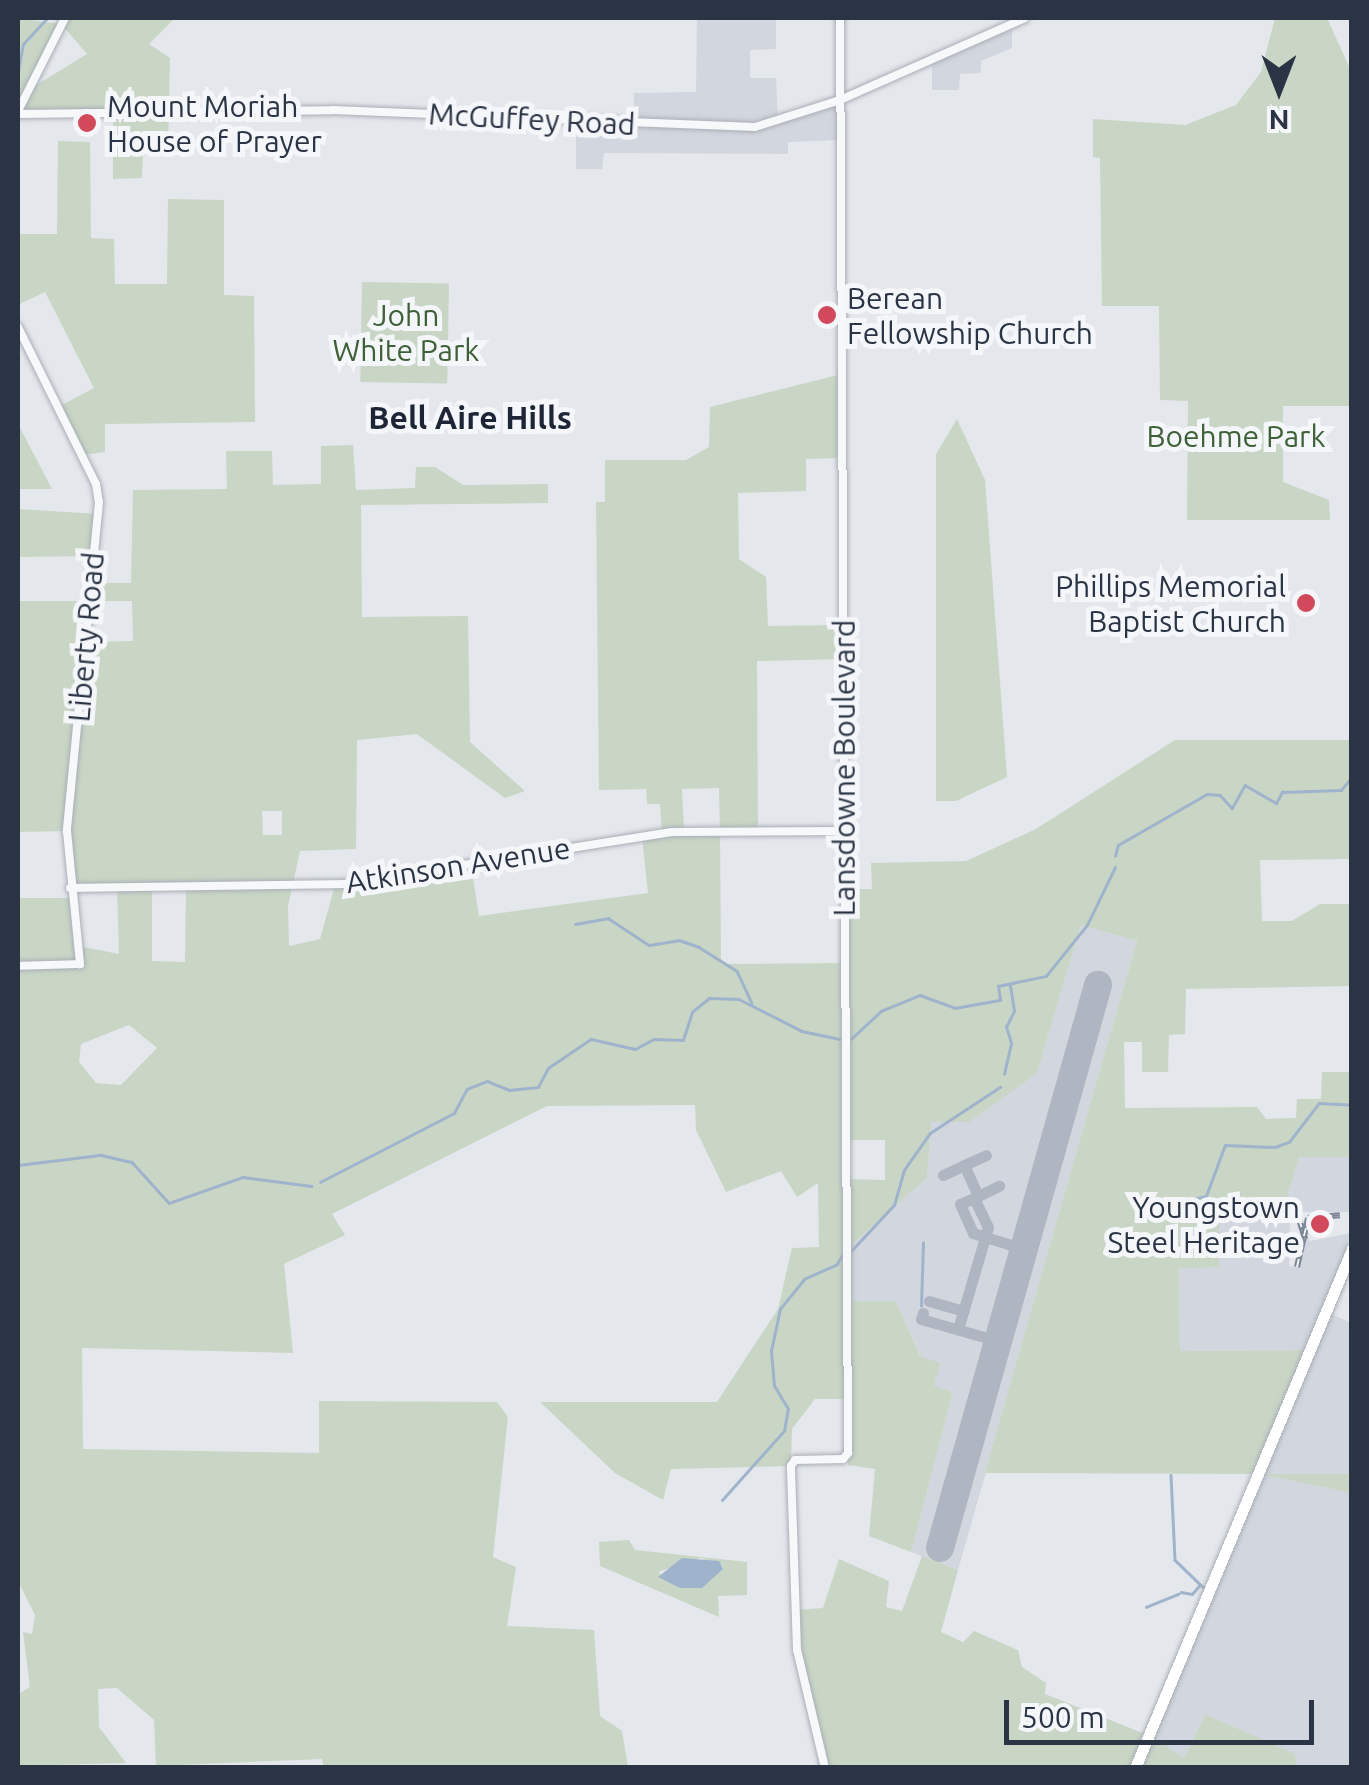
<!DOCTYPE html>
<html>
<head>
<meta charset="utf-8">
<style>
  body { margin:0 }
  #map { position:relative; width:1369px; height:1785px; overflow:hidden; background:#e4e7ec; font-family:Ubuntu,sans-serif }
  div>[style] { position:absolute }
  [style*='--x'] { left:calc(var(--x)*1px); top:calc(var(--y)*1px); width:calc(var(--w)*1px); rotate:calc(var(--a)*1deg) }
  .built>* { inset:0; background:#d2d6de }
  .green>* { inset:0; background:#c9d6c5; transform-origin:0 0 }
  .water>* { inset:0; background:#9fb4cc }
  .stream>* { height:2.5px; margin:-1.25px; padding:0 1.25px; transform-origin:1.25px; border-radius:1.25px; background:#9fb4cc }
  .taxiway>* { height:11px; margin:-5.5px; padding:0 5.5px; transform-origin:5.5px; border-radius:5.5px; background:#b0b6c1 }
  .runway>* { height:28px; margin:-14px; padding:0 14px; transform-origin:14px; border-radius:14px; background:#b0b6c1 }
  .roads { filter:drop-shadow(0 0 2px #a9aeb7) drop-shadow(0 0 2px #a9aeb7) }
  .tertiary>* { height:8px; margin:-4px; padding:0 4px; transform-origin:4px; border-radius:4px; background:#f7f8fa }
  .primary>* { height:11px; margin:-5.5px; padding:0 5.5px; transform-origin:5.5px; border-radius:5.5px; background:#fff }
  .rail>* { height:6px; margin-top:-3px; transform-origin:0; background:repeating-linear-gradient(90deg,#f4f6f9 0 8px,#7d8696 0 16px); box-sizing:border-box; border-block:2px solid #7d8696 }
  .dots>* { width:28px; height:28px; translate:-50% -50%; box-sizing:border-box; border:5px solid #f4f6f9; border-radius:50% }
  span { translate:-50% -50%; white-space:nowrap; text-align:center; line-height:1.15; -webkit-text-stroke:10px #f4f6f9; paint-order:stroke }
  .poi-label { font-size:30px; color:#2b3445 }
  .left { translate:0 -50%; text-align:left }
  .right { translate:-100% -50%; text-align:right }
  .street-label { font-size:30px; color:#2b3445 }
  .park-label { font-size:30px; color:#3f6138 }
  .neighbourhood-label { font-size:32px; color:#1d2536; font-weight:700 }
  .frame { position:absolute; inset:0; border:20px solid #2b3445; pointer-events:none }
  .north { position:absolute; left:1229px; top:40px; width:100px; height:100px; -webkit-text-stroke:8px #f4f6f9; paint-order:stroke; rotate:180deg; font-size:28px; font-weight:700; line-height:40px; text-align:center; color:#2b3445 }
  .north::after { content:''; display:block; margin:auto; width:35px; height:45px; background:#2b3445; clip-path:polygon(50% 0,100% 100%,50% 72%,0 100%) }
  .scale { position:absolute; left:1004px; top:1700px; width:310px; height:45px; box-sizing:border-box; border:5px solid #2b3445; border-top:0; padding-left:12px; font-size:30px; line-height:35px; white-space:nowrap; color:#2b3445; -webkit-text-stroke:8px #f4f6f9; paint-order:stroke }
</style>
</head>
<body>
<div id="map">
  <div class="built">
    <i style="clip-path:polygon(697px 18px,776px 18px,776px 49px,750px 50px,750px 78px,776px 78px,778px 120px,840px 100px,840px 140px,788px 142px,788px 154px,604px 153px,602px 169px,576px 169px,576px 122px,634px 124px,634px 93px,696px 92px)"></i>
    <i style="clip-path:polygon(1012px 23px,1012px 48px,981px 61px,981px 73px,960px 74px,959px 90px,932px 90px,932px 59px)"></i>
    <i style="clip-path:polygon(1081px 925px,1137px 941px,958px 1570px,911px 1552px,953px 1392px,934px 1387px,896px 1301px,847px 1301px,847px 1249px,927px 1178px,931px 1122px,1037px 1073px)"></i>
    <i style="clip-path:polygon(1299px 1157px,1351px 1157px,1351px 1212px,1299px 1212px,1285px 1204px)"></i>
    <i style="clip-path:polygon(1290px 1216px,1289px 1266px,1296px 1267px,1303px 1232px,1310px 1241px,1351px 1233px,1326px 1312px,1351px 1323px,1351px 1474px,1267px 1475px,1351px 1493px,1351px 1767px,1296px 1767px,1294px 1754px,1205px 1714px,1184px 1758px,1149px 1736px,1310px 1350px,1180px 1351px,1179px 1267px,1219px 1217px)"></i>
  </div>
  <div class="green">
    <i style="clip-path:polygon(evenodd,18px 18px,61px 24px,65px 18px,175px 18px,149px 44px,170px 58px,168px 151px,143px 151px,142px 178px,113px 179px,113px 109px,18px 114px,18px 18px,62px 25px,87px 54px,30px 89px,62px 25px)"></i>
    <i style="clip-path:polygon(1275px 18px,1327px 18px,1351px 71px,1351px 406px,1283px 406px,1283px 482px,1329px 500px,1330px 520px,1187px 520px,1188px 401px,1160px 400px,1159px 306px,1102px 306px,1100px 158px,1093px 157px,1093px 119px,1185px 125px,1236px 105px,1261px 72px)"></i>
    <i style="clip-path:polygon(58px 141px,90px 142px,91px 238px,114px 239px,115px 284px,167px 284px,168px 199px,224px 200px,224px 295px,254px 296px,255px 422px,105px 424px,105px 452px,82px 455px,58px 407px,94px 388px,45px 292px,18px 305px,18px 182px,19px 234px,57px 234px)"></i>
    <i style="left:362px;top:282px;width:87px;height:100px;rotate:1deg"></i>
    <i style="clip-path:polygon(evenodd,842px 374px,842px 458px,806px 459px,806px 491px,738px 493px,739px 559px,766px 577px,768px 626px,843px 625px,843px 659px,757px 661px,758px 831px,720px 831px,721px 964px,844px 963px,844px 889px,872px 889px,871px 863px,966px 861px,1036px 829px,1175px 740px,1351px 740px,1351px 859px,1260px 860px,1262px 921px,1292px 921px,1320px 904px,1351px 904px,1351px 986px,1186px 989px,1185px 1034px,1169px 1035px,1168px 1072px,1142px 1072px,1142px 1042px,1124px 1042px,1125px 1108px,1257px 1107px,1266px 1119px,1296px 1118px,1297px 1099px,1321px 1099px,1322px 1072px,1351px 1072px,1351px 1157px,1299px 1157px,1285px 1204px,1299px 1212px,1248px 1207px,1257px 1213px,1219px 1217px,1219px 1267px,1179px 1268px,1180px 1351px,1311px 1350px,1261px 1474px,1351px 1474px,1351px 1493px,1261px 1474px,985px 1473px,1137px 941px,1081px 925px,1037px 1073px,969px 1122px,931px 1122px,927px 1178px,847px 1249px,847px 1301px,896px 1301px,920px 1356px,940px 1363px,934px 1386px,953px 1392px,911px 1552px,869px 1536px,875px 1469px,848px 1465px,847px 1399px,815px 1399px,792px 1429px,791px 1466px,671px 1469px,663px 1500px,615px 1473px,540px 1402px,717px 1402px,778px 1309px,792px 1248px,819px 1247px,818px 1183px,797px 1197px,781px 1171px,726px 1192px,696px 1130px,695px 1105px,547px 1106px,332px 1214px,345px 1235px,284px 1264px,293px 1353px,82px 1348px,83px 1449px,319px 1453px,319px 1401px,497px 1402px,508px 1417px,493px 1557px,516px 1567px,507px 1626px,594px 1630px,600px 1716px,622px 1731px,628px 1767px,324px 1768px,322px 1759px,156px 1766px,154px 1720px,117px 1688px,98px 1689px,99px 1727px,126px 1763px,18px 1766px,18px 1694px,30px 1687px,23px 1632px,32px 1634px,35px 1615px,18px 1581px,18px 898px,71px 898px,78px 946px,119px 954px,117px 885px,70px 888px,67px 831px,18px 832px,18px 509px,98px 514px,94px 556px,19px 557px,19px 601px,89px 601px,91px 583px,131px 583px,133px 490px,227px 489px,226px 451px,272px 451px,273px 485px,321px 484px,321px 446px,353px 445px,356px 490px,415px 488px,416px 467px,435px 467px,463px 485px,548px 484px,548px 503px,361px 505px,362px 617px,468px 616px,470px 742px,525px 791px,505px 798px,417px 734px,357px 740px,356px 849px,300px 851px,288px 906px,289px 946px,320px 939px,335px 885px,471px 865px,479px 916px,648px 893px,642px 837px,662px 833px,660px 804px,647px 804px,646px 789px,599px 790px,596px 502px,605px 502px,605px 460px,686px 460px,709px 447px,710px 407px,842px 374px,90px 601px,132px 601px,133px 641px,86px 642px,90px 601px,842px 374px,719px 788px,720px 830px,684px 830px,682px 789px,719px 788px,842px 374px,262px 811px,282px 811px,282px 835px,263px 835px,262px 811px,842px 374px,152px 885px,186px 885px,185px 962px,152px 961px,152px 885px,842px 374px,129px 1025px,157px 1048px,121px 1085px,96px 1083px,79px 1062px,81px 1044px,129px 1025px,842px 374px,846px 1140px,885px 1140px,885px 1180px,846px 1179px,846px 1140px)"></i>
    <i style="clip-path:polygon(957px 419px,985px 480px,1007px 777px,956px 801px,936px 801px,936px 454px)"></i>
    <i style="clip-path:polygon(18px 424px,52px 489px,18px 489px)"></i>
    <i style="clip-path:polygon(evenodd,629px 1540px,635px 1550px,747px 1562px,747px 1595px,718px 1596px,719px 1617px,600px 1566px,599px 1542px,629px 1540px,701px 1558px,723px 1566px,702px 1588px,680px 1588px,658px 1572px,701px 1558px)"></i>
    <i style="clip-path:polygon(922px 1556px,958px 1570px,941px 1632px,963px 1642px,974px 1631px,1018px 1650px,1022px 1667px,1046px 1683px,1045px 1694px,1155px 1738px,1184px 1758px,1205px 1714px,1295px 1754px,1296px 1767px,825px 1767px,808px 1711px,796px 1610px,823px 1608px,839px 1559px,889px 1581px,886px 1607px,902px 1611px)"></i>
  </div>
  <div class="water">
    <i style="clip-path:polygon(682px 1558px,719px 1561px,723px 1569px,702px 1588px,680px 1588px,658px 1577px)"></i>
  </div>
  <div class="stream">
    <i style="--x:18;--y:72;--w:28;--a:-80"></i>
    <i style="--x:23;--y:44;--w:35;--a:-47"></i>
    <i style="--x:1115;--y:856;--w:11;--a:-75"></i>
    <i style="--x:1118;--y:845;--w:103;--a:-29.8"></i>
    <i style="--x:1207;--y:794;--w:13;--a:4"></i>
    <i style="--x:1220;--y:795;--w:18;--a:47"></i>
    <i style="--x:1232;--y:808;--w:26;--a:-61"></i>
    <i style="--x:1245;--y:785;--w:36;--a:30"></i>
    <i style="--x:1276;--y:803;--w:13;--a:-61"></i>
    <i style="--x:1282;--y:792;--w:59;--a:-1.9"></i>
    <i style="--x:1341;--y:790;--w:17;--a:-50"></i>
    <i style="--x:575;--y:924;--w:34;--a:-10"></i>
    <i style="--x:608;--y:918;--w:49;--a:33.4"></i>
    <i style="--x:649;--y:945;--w:30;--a:-9"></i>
    <i style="--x:679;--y:940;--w:21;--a:19"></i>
    <i style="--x:699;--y:947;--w:45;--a:32.3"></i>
    <i style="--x:737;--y:971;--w:35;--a:65"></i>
    <i style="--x:851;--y:1039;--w:41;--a:-43"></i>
    <i style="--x:881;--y:1011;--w:42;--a:-22.3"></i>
    <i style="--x:920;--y:995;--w:37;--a:20"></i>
    <i style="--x:955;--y:1008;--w:46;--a:-10.1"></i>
    <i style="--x:1000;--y:1000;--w:14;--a:-98"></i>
    <i style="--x:998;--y:986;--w:49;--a:-11.8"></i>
    <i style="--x:1046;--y:976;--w:65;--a:-51.2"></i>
    <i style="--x:1087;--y:925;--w:64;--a:-64.2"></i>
    <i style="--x:1004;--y:1074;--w:32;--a:-77"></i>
    <i style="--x:1011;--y:1043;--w:17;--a:-107"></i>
    <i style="--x:1006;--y:1027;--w:18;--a:-63"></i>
    <i style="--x:1014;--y:1011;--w:26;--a:-99"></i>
    <i style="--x:18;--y:1165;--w:84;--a:-6.9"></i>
    <i style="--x:101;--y:1155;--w:32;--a:13"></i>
    <i style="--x:132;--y:1162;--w:55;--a:47.9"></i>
    <i style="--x:169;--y:1203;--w:78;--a:-19.4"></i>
    <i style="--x:243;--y:1177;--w:69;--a:7.5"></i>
    <i style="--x:320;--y:1182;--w:151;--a:-27.2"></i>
    <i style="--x:454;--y:1113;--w:27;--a:-62"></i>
    <i style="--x:467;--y:1089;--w:22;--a:-22"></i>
    <i style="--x:487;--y:1081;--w:24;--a:22"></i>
    <i style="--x:509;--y:1090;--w:29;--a:-6"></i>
    <i style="--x:538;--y:1087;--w:21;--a:-62"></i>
    <i style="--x:548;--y:1068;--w:52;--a:-34"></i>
    <i style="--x:591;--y:1039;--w:45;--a:12.8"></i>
    <i style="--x:635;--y:1049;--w:21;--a:-28"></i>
    <i style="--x:654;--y:1039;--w:29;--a:2"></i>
    <i style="--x:683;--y:1040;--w:29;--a:-72"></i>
    <i style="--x:692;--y:1012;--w:22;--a:-39"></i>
    <i style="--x:709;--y:998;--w:30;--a:2"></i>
    <i style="--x:739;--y:999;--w:71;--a:26.9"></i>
    <i style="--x:802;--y:1031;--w:38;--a:12"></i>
    <i style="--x:1155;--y:1208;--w:52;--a:-13.2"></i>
    <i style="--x:1206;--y:1196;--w:54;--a:-69.6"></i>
    <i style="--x:1225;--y:1145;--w:50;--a:2.3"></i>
    <i style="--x:1275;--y:1147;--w:15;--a:-20"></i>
    <i style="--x:1289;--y:1142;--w:49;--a:-52.4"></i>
    <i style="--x:1319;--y:1103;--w:33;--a:3"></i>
    <i style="--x:851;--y:1251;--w:63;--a:-46.9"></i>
    <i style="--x:894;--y:1205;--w:36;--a:-74"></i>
    <i style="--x:904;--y:1170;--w:45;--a:-54.9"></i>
    <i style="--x:930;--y:1133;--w:84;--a:-33.3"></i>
    <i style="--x:921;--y:1306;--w:63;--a:-88.2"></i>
    <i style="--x:1171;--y:1475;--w:85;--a:87.3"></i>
    <i style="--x:1175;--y:1560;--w:42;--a:44"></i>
    <i style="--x:722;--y:1500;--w:93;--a:-48.1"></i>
    <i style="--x:784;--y:1431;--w:22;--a:-80"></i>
    <i style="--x:788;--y:1409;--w:27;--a:-121"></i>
    <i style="--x:774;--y:1386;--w:35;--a:-95"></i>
    <i style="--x:771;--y:1351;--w:43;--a:-77.9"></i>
    <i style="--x:780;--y:1309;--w:38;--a:-51"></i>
    <i style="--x:804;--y:1279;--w:36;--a:-24"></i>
    <i style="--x:837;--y:1264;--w:14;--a:-60"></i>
    <i style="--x:1181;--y:1592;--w:11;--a:10"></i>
    <i style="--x:1192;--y:1594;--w:11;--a:-49"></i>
    <i style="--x:1146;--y:1607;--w:35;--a:-22"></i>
  </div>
  <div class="taxiway">
    <i style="--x:943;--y:1175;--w:23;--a:-25"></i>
    <i style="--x:978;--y:1196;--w:34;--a:-114"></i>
    <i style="--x:964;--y:1165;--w:24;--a:-24"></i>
    <i style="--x:974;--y:1198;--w:15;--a:157"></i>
    <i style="--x:960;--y:1204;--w:32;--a:66"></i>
    <i style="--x:973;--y:1233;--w:53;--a:17.4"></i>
    <i style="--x:929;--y:1301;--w:36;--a:16"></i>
    <i style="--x:923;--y:1313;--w:6;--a:108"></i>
    <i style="--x:921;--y:1319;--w:80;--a:15.9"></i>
    <i style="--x:958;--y:1329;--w:106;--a:-73.6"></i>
    <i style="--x:988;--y:1227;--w:32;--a:-116"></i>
    <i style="--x:974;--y:1198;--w:28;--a:-26"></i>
  </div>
  <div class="runway">
    <i style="--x:940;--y:1548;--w:585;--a:-74.32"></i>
  </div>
  <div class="roads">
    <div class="tertiary">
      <i style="--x:18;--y:111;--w:104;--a:-63.2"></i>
      <i style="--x:18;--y:114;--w:315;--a:-0.7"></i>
      <i style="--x:333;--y:110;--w:422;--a:2.3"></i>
      <i style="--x:755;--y:127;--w:89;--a:-17.6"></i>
      <i style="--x:840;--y:100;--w:202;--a:-23.9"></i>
      <i style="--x:18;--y:327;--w:175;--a:63.6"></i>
      <i style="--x:96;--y:484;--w:18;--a:81"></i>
      <i style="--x:99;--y:502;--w:331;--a:95.6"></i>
      <i style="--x:67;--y:831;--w:134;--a:84.4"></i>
      <i style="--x:80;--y:964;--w:62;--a:178.2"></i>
      <i style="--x:70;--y:888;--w:274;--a:-0.8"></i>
      <i style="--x:344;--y:884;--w:332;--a:-9"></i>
      <i style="--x:672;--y:832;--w:172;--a:-0.3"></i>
      <i style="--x:825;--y:1768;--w:121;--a:-103.3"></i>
      <i style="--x:797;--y:1650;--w:184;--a:-91.9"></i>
      <i style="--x:791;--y:1466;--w:7;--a:-56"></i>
      <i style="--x:795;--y:1460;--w:48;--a:-1.2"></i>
      <i style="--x:843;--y:1459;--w:8;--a:-50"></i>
      <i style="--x:848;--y:1453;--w:1435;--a:-90.32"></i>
    </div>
    <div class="primary">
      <i style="--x:1135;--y:1768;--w:563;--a:-67.31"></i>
    </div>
  </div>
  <div class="rail">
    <i style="--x:1282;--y:1209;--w:20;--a:30"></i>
    <i style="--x:1299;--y:1219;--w:21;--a:73"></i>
    <i style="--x:1297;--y:1267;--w:50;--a:-77.3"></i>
    <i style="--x:1308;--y:1218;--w:32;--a:-5"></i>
  </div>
  <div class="dots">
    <i style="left:87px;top:123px;background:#d1495b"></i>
    <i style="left:827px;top:315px;background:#d1495b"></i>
    <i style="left:1306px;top:603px;background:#d1495b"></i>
    <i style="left:1320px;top:1224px;background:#d1495b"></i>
  </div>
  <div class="poi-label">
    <span class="left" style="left:107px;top:123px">Mount Moriah<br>House of Prayer</span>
    <span class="left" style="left:847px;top:315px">Berean<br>Fellowship Church</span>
    <span class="right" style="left:1286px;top:603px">Phillips Memorial<br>Baptist Church</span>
    <span class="right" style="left:1300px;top:1224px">Youngstown<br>Steel Heritage</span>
  </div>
  <div class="street-label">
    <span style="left:532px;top:119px;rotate:3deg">McGuffey Road</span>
    <span style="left:86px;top:637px;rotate:-85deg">Liberty Road</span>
    <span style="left:844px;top:768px;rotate:-90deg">Lansdowne Boulevard</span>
    <span style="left:458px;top:865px;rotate:-9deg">Atkinson Avenue</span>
  </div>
  <div class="park-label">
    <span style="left:406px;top:332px">John<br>White Park</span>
    <span style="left:1236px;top:436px">Boehme Park</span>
  </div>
  <div class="neighbourhood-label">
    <span style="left:470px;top:417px">Bell Aire Hills</span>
  </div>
  <div class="frame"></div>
  <div class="north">N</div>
  <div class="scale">500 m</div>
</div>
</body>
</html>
